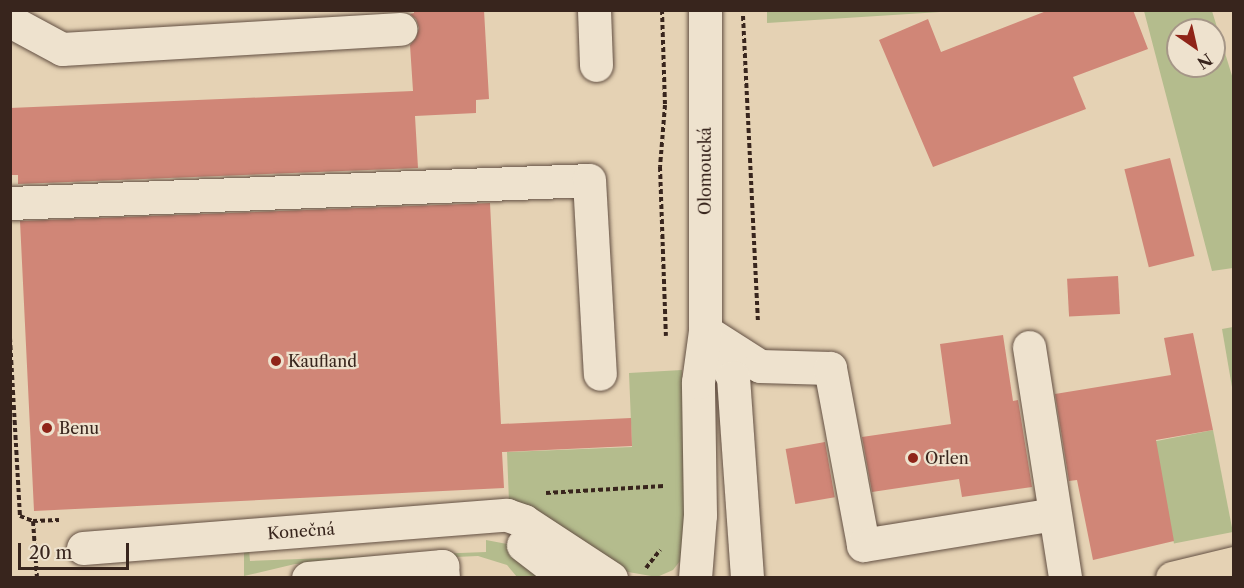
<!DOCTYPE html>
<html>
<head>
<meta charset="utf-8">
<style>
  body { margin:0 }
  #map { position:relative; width:1244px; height:588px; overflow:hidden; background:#e5d2b4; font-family:"Libre Caslon Text",serif }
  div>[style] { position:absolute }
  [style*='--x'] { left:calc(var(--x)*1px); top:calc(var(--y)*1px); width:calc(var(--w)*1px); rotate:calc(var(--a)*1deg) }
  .green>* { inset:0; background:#b4bc8d; transform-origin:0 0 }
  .building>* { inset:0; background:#d08677; transform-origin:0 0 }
  .path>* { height:4px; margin-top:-2px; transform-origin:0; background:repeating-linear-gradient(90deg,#38251d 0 4.5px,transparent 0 7.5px) }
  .roads { filter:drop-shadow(0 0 2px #635043) drop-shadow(0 0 2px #635043) }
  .minor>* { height:33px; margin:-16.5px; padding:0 16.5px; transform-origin:16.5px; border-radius:16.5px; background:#eee2ce }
  .major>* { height:33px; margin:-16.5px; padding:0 16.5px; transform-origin:16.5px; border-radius:16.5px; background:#e5d2b4 }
  .dots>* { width:16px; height:16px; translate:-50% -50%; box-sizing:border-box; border:3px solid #eee2ce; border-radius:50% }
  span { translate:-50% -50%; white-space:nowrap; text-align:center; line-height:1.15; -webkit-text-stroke:4.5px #eee2ce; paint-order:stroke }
  .street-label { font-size:16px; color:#38251d }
  .poi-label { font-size:16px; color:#38251d }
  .left { translate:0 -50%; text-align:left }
  .frame { position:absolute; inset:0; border:12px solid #38251d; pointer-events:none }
  .north { position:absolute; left:1166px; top:18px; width:60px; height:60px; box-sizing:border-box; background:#eee2ce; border:2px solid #a59687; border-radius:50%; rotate:146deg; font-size:16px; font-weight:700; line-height:24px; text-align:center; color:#38251d }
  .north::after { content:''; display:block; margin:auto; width:21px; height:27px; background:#8f2418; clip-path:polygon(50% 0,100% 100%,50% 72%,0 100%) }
  .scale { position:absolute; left:18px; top:543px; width:111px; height:27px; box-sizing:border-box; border:3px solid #38251d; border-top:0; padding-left:8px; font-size:18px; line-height:21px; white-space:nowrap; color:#38251d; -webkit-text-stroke:4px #eee2ce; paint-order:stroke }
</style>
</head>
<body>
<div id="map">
  <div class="green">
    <i style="clip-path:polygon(767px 10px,956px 10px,956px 11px,767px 23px)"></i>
    <i style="clip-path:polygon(evenodd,1144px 11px,1212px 11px,1233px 79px,1233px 268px,1212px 271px,1144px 11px,1178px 30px,1214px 30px,1214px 66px,1178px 66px,1178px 30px)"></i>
    <i style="clip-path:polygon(1233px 327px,1234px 327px,1233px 393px,1222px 329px)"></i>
    <i style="clip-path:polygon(682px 370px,685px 529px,680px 561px,673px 570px,657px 577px,628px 572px,609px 564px,509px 502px,507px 452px,632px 447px,629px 373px)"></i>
    <i style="left:1213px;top:430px;width:104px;height:60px;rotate:79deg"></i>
    <i style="clip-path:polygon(486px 540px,507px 544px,516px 549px,544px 578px,517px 577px,507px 565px,478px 556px,295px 564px,244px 576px,244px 551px,249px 550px,250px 561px,486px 552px)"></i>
  </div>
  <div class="building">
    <i style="clip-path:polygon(414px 10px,484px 10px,489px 99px,476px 100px,476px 113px,415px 116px,418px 168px,18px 184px,18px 175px,11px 175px,10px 108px,413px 91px,410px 45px,416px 38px,419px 28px,416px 19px,410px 14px,414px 13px)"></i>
    <i style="clip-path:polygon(1049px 10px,1133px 10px,1148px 49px,1073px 77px,1086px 109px,933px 167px,879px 40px,928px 19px,941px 52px)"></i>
    <i style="left:1170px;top:158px;width:101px;height:47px;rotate:76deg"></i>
    <i style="clip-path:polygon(490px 203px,501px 424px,631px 418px,632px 446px,502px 452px,504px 488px,34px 511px,20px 221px)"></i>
    <i style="left:1118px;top:276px;width:38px;height:51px;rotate:87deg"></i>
    <i style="clip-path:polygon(1193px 333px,1213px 430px,1156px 440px,1174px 541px,1093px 560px,1077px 480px,1069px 481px,1055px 394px,1171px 375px,1164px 338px)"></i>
    <i style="clip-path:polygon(1003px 335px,1013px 401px,1018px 400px,1032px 487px,962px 497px,959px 479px,872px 492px,862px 437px,951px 424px,940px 344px)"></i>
    <i style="left:825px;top:442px;width:56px;height:40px;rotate:80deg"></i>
  </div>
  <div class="path">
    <i style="--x:662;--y:10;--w:95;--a:88.2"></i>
    <i style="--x:665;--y:105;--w:62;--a:94.6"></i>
    <i style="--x:660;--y:167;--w:169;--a:88"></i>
    <i style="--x:743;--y:16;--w:307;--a:87.2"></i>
    <i style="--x:10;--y:338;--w:178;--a:86.8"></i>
    <i style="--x:20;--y:516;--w:14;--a:21"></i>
    <i style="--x:546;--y:493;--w:118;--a:-3.4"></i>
    <i style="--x:646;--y:568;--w:23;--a:-52"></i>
    <i style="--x:37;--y:578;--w:57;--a:-94"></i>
    <i style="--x:33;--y:521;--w:26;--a:-2"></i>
  </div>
  <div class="roads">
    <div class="minor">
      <i style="--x:594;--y:10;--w:55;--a:87.9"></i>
      <i style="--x:10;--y:21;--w:59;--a:28.3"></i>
      <i style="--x:62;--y:49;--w:339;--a:-3.4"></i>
      <i style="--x:10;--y:203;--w:579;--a:-2.27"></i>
      <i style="--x:589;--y:180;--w:194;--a:86.8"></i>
      <i style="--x:705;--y:331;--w:65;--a:32.5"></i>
      <i style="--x:760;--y:366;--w:70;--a:1.6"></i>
      <i style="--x:830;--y:368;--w:180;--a:79.4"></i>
      <i style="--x:863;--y:545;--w:193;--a:-9.2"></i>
      <i style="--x:709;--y:338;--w:46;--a:58.4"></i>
      <i style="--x:733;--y:377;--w:201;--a:86"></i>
      <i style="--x:1029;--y:347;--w:234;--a:81.1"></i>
      <i style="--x:523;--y:545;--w:54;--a:37.5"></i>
      <i style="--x:83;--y:548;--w:425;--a:-4.5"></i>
      <i style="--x:507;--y:515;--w:18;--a:19"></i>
      <i style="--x:524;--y:521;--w:104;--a:33.2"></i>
      <i style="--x:308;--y:578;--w:135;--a:-5.1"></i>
      <i style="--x:442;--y:566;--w:12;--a:85"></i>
      <i style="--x:695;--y:578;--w:63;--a:-85.5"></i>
      <i style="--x:700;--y:515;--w:133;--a:-90.9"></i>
      <i style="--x:698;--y:382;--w:51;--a:-82.2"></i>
      <i style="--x:705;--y:331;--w:321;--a:-90"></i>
    </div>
    <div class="major">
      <i style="--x:1172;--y:578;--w:64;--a:-13.6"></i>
    </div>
  </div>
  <div class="dots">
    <i style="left:276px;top:361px;background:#8f2418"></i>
    <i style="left:47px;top:428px;background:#8f2418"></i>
    <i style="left:913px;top:458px;background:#8f2418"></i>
  </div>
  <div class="street-label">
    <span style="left:705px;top:171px;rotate:-90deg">Olomoucká</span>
    <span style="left:301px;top:531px;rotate:-4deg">Konečná</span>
  </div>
  <div class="poi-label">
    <span class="left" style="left:288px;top:361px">Kaufland</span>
    <span class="left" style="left:59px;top:428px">Benu</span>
    <span class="left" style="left:925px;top:458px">Orlen</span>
  </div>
  <div class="frame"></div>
  <div class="north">N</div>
  <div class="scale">20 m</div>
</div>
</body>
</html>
